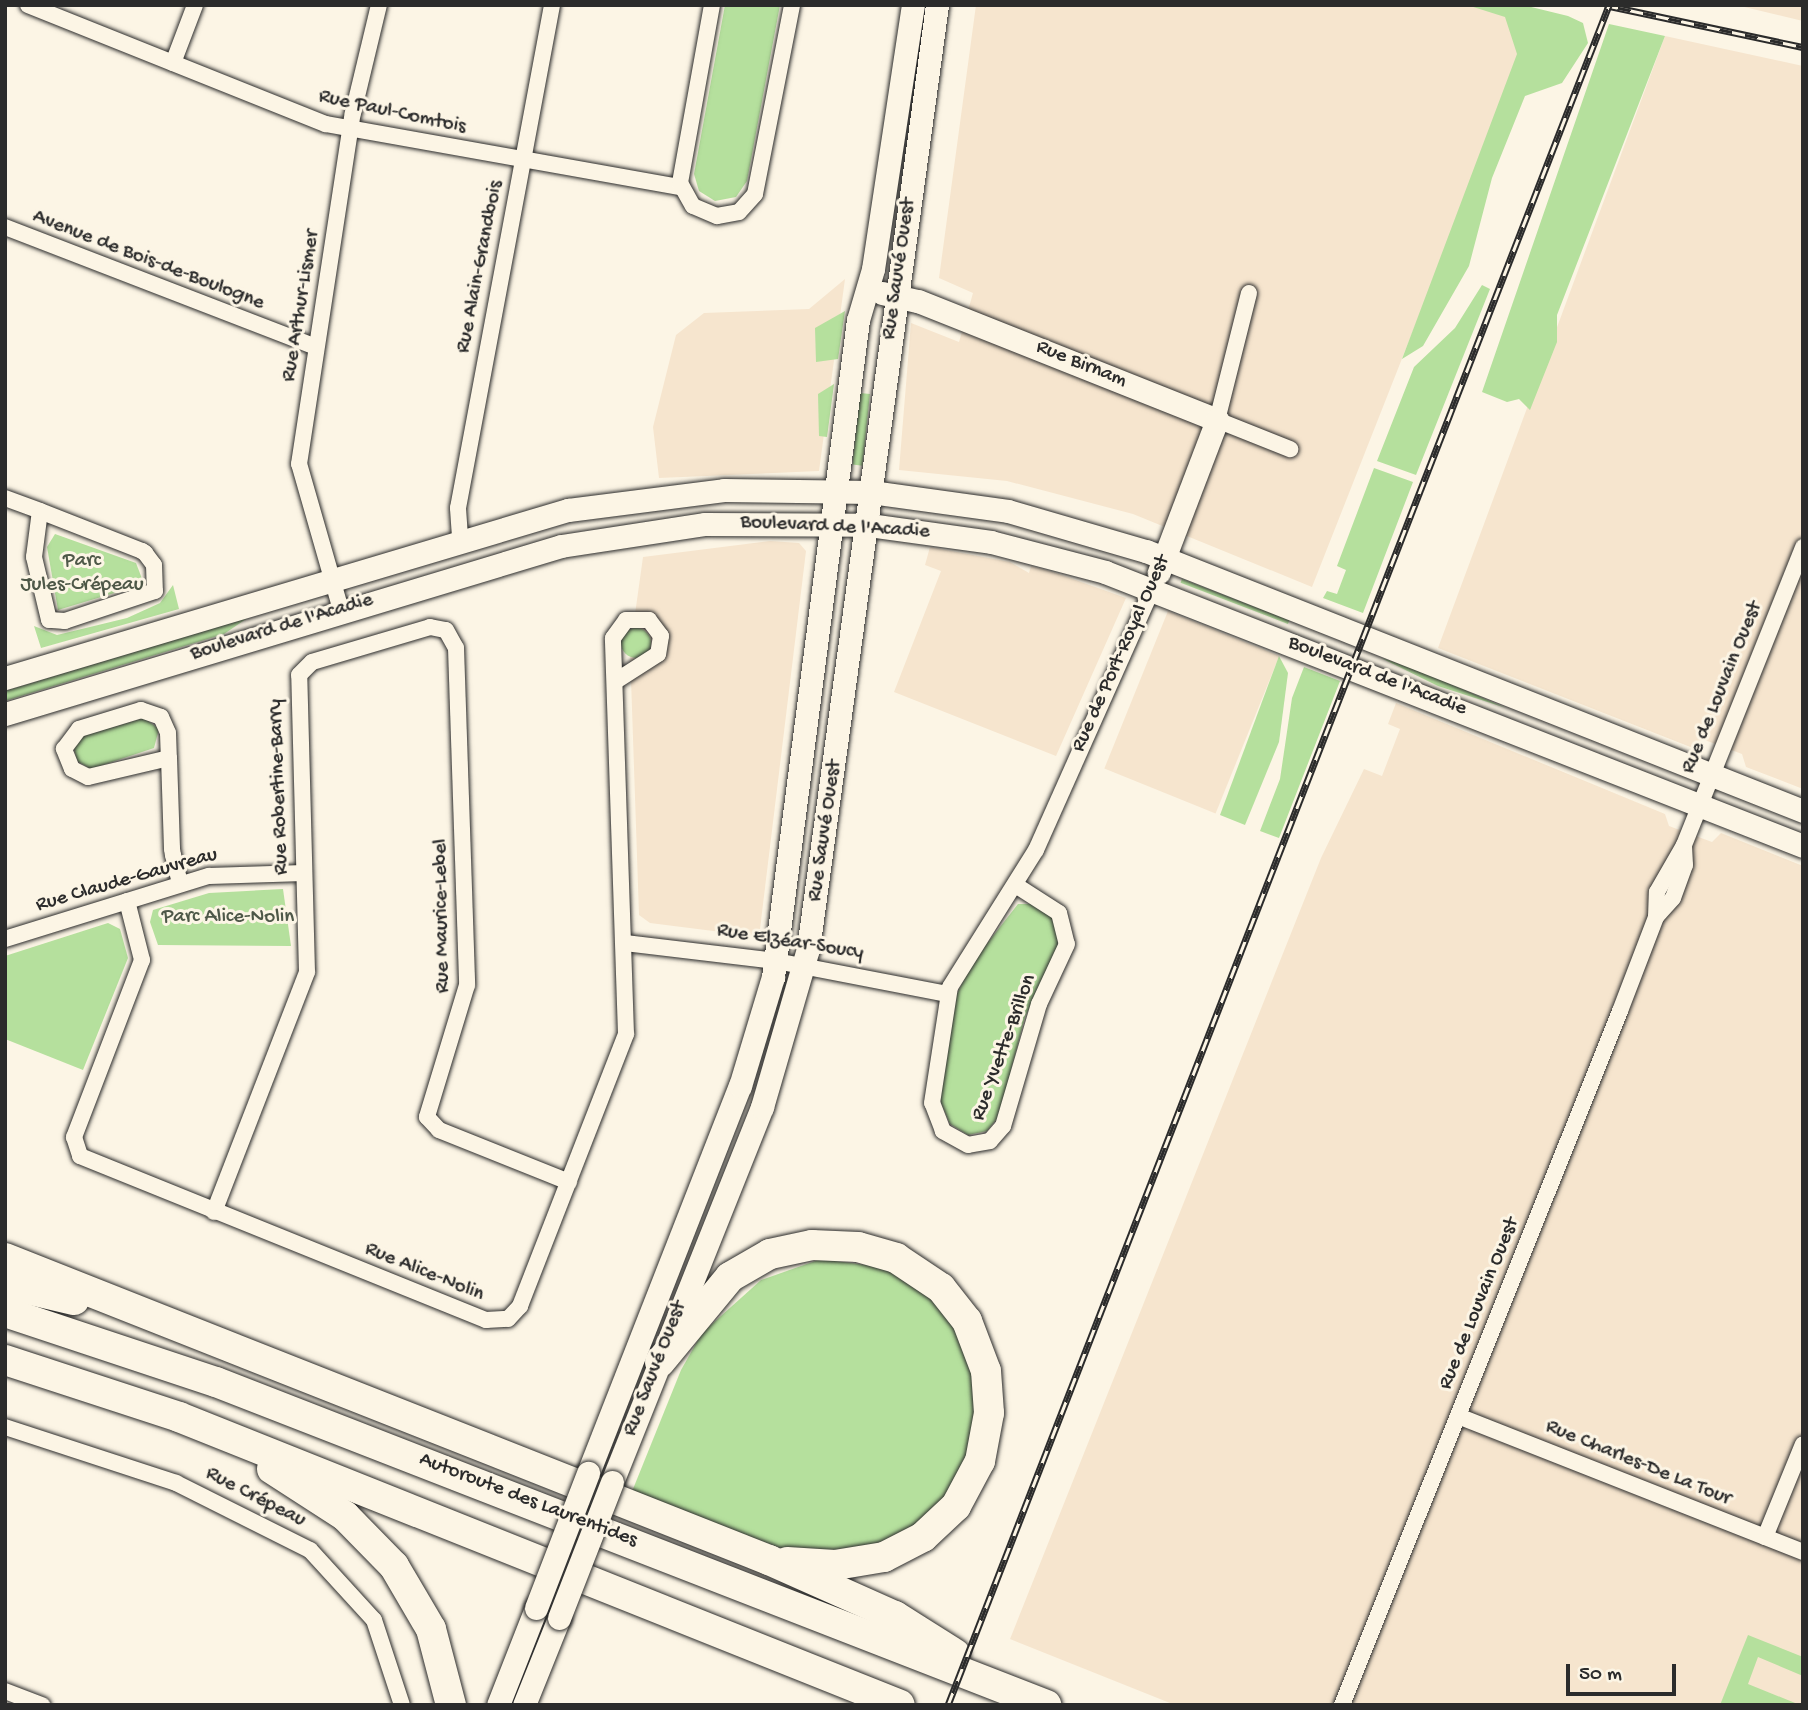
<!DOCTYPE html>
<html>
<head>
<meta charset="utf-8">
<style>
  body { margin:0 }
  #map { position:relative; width:1808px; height:1710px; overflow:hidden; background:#fcf5e5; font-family:"Gochi Hand",sans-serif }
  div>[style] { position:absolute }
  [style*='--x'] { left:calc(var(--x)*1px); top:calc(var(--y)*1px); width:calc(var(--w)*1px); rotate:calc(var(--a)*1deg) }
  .built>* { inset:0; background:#f6e5ce; transform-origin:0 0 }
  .green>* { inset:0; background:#b5e09d; transform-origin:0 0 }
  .round { border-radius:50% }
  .roads { filter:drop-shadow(0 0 2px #2b2b2b) drop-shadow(0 0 2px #2b2b2b) }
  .street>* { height:16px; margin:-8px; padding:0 8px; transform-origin:8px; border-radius:8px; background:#fcf5e5 }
  .secondary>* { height:23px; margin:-11.5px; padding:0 11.5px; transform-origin:11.5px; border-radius:11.5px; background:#fcf5e5 }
  .highway>* { height:30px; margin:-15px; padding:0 15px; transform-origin:15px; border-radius:15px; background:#fcf5e5 }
  .rail>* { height:7px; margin-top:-3.5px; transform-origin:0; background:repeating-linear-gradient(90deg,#fcf5e5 0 13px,#2b2b2b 0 26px); box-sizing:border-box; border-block:2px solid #2b2b2b }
  .bridges { filter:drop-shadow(0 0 2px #2b2b2b) drop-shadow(0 0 2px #2b2b2b) }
  .secondary-bridge>* { height:23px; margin:-11.5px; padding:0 11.5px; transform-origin:11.5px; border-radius:11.5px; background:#fcf5e5 }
  span { translate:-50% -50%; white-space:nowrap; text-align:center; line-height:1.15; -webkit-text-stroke:6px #fcf5e5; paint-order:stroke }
  .street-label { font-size:21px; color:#2b2b2b }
  .park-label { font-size:21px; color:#4e5848 }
  .frame { position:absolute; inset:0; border:7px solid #2b2b2b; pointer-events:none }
  .scale { position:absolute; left:1566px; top:1664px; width:110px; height:32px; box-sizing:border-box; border:4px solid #2b2b2b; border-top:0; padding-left:9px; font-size:21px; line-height:24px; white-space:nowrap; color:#2b2b2b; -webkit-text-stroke:5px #fcf5e5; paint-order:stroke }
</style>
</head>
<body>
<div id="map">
  <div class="built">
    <i style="clip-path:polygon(976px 5px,1485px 5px,1537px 16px,1312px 587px,1133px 514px,1007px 481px,899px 470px,911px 323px,959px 342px,973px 293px,939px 278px)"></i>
    <i style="clip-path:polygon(1736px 5px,1803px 5px,1803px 21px)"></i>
    <i style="clip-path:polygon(1665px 36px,1803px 66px,1803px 789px,1746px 767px,1742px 754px,1702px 739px,1693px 748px,1438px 648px)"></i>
    <i style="clip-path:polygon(845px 279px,819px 471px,659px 478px,653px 427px,676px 335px,704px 313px,809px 309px)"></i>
    <i style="clip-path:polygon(770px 541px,799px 543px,806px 551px,760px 929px,753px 936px,650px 923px,639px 915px,630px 650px,643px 557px)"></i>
    <i style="clip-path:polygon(930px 547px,1010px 562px,1029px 573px,1031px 566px,1053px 572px,1126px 598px,1056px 756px,894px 692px,941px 571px,925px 565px)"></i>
    <i style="left:1168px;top:611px;width:120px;height:170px;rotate:22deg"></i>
    <i style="clip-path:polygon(1396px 703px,1665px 814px,1669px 826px,1712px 842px,1721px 833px,1803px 866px,1803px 1705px,1175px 1705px,1010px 1639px,1321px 858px,1364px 769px,1382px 776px,1400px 729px,1388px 724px)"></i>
  </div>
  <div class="green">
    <i style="clip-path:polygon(725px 5px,780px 5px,747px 181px,736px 197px,715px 201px,699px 191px,694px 174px)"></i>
    <i style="clip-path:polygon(1467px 5px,1523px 5px,1568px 16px,1583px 23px,1588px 43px,1562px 83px,1525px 96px,1492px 178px,1469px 266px,1423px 346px,1402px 359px,1517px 54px,1505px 17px)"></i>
    <i style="clip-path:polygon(1609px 24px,1665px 36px,1557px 315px,1557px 342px,1530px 410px,1519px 399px,1507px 402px,1482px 392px)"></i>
    <i style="clip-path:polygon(1482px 285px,1490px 289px,1416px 475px,1377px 461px,1414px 367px,1455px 328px)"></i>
    <i style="clip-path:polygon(845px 311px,838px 359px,816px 362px,815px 328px)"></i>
    <i style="clip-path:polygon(834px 384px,827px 437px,819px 436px,818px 394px)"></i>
    <i style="left:860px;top:393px;width:10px;height:72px;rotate:6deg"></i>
    <i style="clip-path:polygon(1374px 468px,1413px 482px,1363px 613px,1323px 598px,1327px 591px,1337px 594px,1346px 570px,1337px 566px)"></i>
    <i style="clip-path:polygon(55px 534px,136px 563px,144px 584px,58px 610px,47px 547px)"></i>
    <i style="left:1182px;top:579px;width:115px;height:4px;rotate:21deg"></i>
    <i style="clip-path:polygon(173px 585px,179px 609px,41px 648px,34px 626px,57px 635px,127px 618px,160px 603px)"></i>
    <i style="clip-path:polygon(249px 617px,224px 634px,5px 701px,5px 691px)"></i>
    <i class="round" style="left:621px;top:628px;width:30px;height:30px"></i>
    <i style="clip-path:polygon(1279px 656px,1288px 673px,1279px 742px,1245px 825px,1220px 815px)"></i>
    <i style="clip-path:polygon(1381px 658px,1411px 667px,1506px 708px,1438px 686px)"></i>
    <i style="clip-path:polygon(1304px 667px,1340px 681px,1279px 838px,1260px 831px,1280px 779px,1292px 698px)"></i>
    <i style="clip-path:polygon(144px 718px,159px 729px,154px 748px,91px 769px,77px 761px,74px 748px,82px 736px)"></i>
    <i style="clip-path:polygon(283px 889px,291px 946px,158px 945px,150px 922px,153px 910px,209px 893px)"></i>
    <i style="clip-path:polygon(1018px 904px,1033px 904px,1054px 919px,1061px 931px,1057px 953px,1025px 1017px,999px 1116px,987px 1131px,968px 1135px,950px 1124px,939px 1098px,957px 994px,971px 964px)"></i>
    <i style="clip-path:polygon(108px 923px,120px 929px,128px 958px,83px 1070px,5px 1039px,5px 956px)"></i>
    <i style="clip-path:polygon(821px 1259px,896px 1269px,970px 1332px,979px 1437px,953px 1497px,885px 1547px,829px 1557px,789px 1551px,631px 1494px,681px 1370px,702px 1333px,761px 1280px)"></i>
    <i style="clip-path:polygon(1748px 1635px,1803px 1657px,1803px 1676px,1758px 1657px,1748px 1684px,1800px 1705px,1720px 1705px)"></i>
  </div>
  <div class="roads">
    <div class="street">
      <i style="--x:28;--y:5;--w:321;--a:21.8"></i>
      <i style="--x:326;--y:124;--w:360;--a:10.1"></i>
      <i style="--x:712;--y:5;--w:181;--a:100.2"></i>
      <i style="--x:680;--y:183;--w:26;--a:61"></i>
      <i style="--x:693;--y:206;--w:26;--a:23"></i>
      <i style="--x:717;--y:216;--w:22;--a:-10"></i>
      <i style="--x:739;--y:212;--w:24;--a:-48"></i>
      <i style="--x:755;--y:194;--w:193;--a:-78.9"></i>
      <i style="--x:173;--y:63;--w:62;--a:-69.2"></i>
      <i style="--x:5;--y:227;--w:333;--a:21.1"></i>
      <i style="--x:1249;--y:293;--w:131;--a:104.1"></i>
      <i style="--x:1217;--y:420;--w:79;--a:21.7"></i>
      <i style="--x:5;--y:498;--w:37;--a:20"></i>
      <i style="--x:40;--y:511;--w:110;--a:21.4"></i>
      <i style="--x:142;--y:551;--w:4;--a:34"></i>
      <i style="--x:145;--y:553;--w:15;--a:53"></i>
      <i style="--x:154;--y:565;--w:26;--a:88"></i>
      <i style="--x:155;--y:591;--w:95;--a:161.6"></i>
      <i style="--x:65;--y:621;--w:16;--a:-176"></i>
      <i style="--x:49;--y:620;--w:65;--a:-103.4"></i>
      <i style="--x:34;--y:557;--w:46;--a:-82.6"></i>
      <i style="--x:460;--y:537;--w:29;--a:-94"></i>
      <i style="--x:458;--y:508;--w:512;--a:-79.41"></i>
      <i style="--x:341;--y:610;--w:152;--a:-106"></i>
      <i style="--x:299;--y:464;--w:355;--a:-81.3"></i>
      <i style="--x:353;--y:113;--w:111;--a:-76.5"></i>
      <i style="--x:169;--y:758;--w:83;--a:166.8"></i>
      <i style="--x:88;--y:777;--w:18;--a:-153"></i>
      <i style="--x:72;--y:769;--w:22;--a:-112"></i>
      <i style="--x:64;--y:749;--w:25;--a:-53"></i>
      <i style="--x:79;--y:729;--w:65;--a:-17"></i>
      <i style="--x:141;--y:710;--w:21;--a:19"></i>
      <i style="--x:161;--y:717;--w:17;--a:66"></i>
      <i style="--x:168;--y:733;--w:25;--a:88"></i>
      <i style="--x:169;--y:758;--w:91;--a:88.1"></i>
      <i style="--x:172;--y:849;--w:6;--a:81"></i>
      <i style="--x:173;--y:855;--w:30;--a:76"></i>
      <i style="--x:1017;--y:886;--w:50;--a:32.7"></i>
      <i style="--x:1059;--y:913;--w:32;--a:76"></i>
      <i style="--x:1067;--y:944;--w:66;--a:115"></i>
      <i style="--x:1039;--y:1004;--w:127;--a:106.4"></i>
      <i style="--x:1003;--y:1126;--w:20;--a:131"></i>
      <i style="--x:990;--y:1141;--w:22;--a:170"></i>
      <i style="--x:968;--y:1145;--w:29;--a:-151"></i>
      <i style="--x:943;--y:1131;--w:30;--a:-111"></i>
      <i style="--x:932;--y:1103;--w:117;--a:-81.2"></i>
      <i style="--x:950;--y:987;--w:162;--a:-57.9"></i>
      <i style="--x:1036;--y:850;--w:286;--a:-66"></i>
      <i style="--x:127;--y:901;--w:61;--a:75.7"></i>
      <i style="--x:142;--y:960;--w:190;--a:111"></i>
      <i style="--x:74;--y:1137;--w:20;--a:72"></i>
      <i style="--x:80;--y:1156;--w:438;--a:22"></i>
      <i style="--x:486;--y:1320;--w:22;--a:-3"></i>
      <i style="--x:508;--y:1319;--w:18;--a:-47"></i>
      <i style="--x:520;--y:1306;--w:292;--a:-68.7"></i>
      <i style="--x:626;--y:1034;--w:396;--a:-91.9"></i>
      <i style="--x:613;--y:638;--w:22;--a:-54"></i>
      <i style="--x:626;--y:620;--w:23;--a:0"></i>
      <i style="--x:649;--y:620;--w:20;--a:53"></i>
      <i style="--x:661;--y:636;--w:18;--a:99"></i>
      <i style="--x:658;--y:654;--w:50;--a:147.3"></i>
      <i style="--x:1656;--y:917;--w:25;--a:-48"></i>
      <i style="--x:1673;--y:898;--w:35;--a:-70"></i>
      <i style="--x:1685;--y:865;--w:20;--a:-93"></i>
      <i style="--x:5;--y:939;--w:214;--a:-17.2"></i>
      <i style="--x:209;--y:876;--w:95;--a:-1.8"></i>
      <i style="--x:625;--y:943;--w:152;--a:6.8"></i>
      <i style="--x:776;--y:961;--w:175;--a:10.9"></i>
      <i style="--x:214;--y:1212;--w:257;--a:-68.8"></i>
      <i style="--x:307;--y:972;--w:297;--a:-91.5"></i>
      <i style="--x:299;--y:675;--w:18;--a:-45"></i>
      <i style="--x:312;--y:662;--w:123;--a:-16.5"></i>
      <i style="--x:430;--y:627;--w:16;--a:11"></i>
      <i style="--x:446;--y:630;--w:21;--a:61"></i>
      <i style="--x:456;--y:648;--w:337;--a:88.1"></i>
      <i style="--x:467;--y:985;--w:138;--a:106.9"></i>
      <i style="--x:427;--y:1117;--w:18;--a:47"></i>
      <i style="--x:439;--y:1130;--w:140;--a:21.8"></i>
      <i style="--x:1458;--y:1416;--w:371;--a:21.5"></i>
      <i style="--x:5;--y:1427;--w:180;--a:18.1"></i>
      <i style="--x:176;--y:1483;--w:150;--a:26.6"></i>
      <i style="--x:310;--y:1550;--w:95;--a:47.6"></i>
      <i style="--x:374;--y:1620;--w:89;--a:71.8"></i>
      <i style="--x:1765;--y:1537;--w:100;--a:-67.8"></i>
      <i style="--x:5;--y:1691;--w:40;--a:21"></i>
      <i style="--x:1342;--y:1705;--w:748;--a:-68.17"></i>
      <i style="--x:1620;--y:1011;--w:101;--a:-69"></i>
      <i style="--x:1656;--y:917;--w:25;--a:-88"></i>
      <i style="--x:1657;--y:892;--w:54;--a:-60.1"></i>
      <i style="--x:1684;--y:845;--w:321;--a:-68.2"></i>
    </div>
    <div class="secondary">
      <i style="--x:882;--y:293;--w:37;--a:13"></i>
      <i style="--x:918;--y:301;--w:322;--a:21.7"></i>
      <i style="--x:1217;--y:420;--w:163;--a:110.9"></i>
      <i style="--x:5;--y:678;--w:588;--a:-16.62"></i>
      <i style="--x:568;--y:510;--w:157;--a:-7.3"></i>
      <i style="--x:724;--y:490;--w:147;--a:0.8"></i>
      <i style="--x:871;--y:492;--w:138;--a:7.9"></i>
      <i style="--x:1008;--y:511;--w:144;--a:16.2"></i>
      <i style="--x:1146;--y:551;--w:707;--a:21.59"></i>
      <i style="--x:5;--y:714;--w:581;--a:-16.81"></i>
      <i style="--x:561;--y:546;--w:146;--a:-8.7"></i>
      <i style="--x:705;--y:524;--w:164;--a:0.3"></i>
      <i style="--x:869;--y:525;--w:123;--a:7.9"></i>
      <i style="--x:991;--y:542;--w:118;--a:14.7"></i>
      <i style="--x:1105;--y:572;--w:750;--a:21.43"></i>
      <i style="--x:588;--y:1473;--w:416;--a:-68.6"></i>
      <i style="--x:740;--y:1086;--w:114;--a:-73.2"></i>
      <i style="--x:773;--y:977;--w:662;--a:-82.63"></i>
      <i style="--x:858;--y:320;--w:53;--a:-73.6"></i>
      <i style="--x:873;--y:269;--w:267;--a:-81.4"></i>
      <i style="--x:612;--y:1482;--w:404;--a:-68.2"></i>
      <i style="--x:762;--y:1107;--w:165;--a:-73.8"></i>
      <i style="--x:808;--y:949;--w:953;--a:-82.22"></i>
      <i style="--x:498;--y:1705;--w:104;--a:-68.6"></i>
      <i style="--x:524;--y:1705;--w:94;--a:-68.1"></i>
    </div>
    <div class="highway">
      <i style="--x:5;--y:1258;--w:822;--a:21.57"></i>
      <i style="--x:769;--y:1560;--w:138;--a:24"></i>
      <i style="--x:895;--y:1616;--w:71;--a:32.3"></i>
      <i style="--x:5;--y:1284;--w:71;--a:13.1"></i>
      <i style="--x:5;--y:1312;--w:222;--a:18.4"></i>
      <i style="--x:216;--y:1382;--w:891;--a:21.26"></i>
      <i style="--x:5;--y:1360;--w:183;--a:18.1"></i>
      <i style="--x:179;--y:1417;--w:776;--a:21.77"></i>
      <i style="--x:660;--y:1362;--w:110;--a:-50.5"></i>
      <i style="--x:730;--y:1277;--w:46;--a:-29.9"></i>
      <i style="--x:770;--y:1254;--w:43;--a:-12.1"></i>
      <i style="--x:812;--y:1245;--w:46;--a:2.5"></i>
      <i style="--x:858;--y:1247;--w:40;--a:16"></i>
      <i style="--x:896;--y:1258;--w:54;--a:33.7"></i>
      <i style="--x:941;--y:1288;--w:42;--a:51.8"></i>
      <i style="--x:967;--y:1321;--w:53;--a:69.2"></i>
      <i style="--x:986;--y:1371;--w:42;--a:85.9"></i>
      <i style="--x:989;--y:1413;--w:49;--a:100.6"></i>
      <i style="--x:980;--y:1461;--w:51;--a:118.1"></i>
      <i style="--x:956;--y:1506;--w:45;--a:136.8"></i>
      <i style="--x:923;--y:1537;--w:44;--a:152.9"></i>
      <i style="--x:884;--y:1557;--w:50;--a:170.7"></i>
      <i style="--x:835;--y:1565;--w:48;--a:-176.4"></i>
      <i style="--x:272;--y:1469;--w:87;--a:32.8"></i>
      <i style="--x:345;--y:1516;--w:70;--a:45.6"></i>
      <i style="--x:394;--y:1566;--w:73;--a:59.6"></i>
      <i style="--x:431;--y:1629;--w:79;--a:75.3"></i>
    </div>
  </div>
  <div class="rail">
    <i style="--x:1605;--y:5;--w:202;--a:12"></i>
    <i style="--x:948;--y:1705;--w:1824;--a:-68.75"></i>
  </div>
  <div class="bridges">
    <div class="secondary-bridge">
      <i style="--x:536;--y:1608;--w:145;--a:-68.9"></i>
      <i style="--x:559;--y:1618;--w:146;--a:-68.7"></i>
    </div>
  </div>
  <div class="street-label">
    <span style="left:392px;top:113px;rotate:12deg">Rue Paul-Comtois</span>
    <span style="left:148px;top:261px;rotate:21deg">Avenue de Bois-de-Boulogne</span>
    <span style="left:481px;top:267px;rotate:-79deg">Rue Alain-Grandbois</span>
    <span style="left:900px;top:269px;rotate:-82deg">Rue Sauvé Ouest</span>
    <span style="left:302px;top:306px;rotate:-81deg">Rue Arthur-Lismer</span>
    <span style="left:1081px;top:365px;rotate:22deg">Rue Birnam</span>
    <span style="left:835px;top:528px;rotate:3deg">Boulevard de l'Acadie</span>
    <span style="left:282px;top:628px;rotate:-17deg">Boulevard de l'Acadie</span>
    <span style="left:1122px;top:654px;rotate:-66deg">Rue de Port-Royal Ouest</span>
    <span style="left:1377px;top:677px;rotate:21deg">Boulevard de l'Acadie</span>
    <span style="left:1723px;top:688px;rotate:-68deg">Rue de Louvain Ouest</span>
    <span style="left:280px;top:787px;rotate:-92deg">Rue Robertine-Barry</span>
    <span style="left:826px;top:831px;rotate:-82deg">Rue Sauvé Ouest</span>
    <span style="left:127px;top:881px;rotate:-16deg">Rue Claude-Gauvreau</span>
    <span style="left:443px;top:916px;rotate:-91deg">Rue Maurice-Lebel</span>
    <span style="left:790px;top:943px;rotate:9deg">Rue Elzéar-Soucy</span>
    <span style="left:1005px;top:1048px;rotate:-70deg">Rue Yvette-Brillon</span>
    <span style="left:424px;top:1273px;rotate:22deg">Rue Alice-Nolin</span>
    <span style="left:1480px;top:1304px;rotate:-68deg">Rue de Louvain Ouest</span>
    <span style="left:656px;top:1369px;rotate:-69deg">Rue Sauvé Ouest</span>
    <span style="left:1638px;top:1464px;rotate:22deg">Rue Charles-De La Tour</span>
    <span style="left:255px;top:1498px;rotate:27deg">Rue Crépeau</span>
    <span style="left:528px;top:1501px;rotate:21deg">Autoroute des Laurentides</span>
  </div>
  <div class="park-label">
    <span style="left:82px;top:574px">Parc<br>Jules-Crépeau</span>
    <span style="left:228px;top:918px">Parc Alice-Nolin</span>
  </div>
  <div class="frame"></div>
  <div class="scale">50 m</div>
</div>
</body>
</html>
